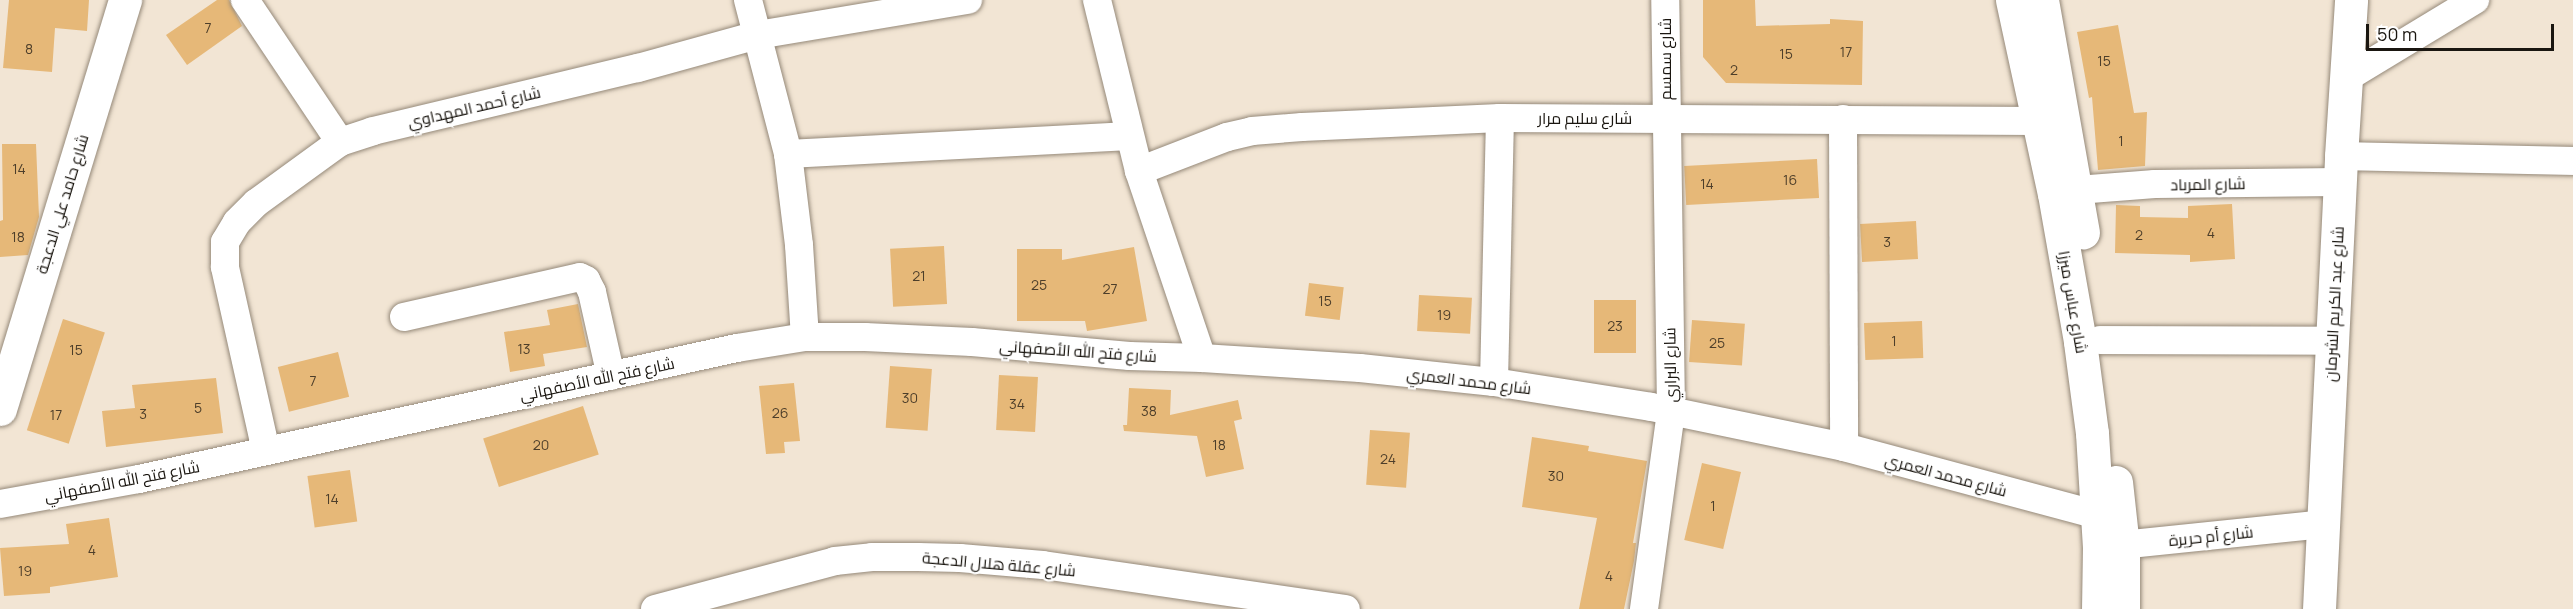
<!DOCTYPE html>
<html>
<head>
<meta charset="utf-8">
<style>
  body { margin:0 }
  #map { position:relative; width:2573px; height:609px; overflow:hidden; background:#f2e5d4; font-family:Manrope,Cairo,sans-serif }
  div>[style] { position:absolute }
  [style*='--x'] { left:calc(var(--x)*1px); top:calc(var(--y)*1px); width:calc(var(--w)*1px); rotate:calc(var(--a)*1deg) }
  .building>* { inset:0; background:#e6b878; transform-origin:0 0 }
  .roads { filter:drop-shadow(0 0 2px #958979) drop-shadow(0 0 2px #958979) }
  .street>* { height:28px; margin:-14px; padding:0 14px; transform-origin:14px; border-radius:14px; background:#fff }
  .secondary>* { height:33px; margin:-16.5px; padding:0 16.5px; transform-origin:16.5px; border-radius:16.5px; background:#fff }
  span { translate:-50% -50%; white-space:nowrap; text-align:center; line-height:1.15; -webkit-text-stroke:4.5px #fff; paint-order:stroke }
  .number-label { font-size:14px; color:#4d3e2a }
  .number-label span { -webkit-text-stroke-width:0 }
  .street-label { font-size:16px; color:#1a1610 }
  .scale { position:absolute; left:2366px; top:24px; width:188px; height:27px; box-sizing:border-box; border:3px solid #1a1610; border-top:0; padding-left:8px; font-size:18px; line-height:21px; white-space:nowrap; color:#1a1610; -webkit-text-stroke:4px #fff; paint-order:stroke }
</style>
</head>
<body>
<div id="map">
  <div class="building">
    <i style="clip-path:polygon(9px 0,89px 0,87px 31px,55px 28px,52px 72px,3px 68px)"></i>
    <i style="clip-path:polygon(217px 0,229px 0,242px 26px,187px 65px,166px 35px)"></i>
    <i style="clip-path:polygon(1703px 0,1755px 0,1756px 26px,1830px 24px,1830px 19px,1863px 21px,1862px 85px,1726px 83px,1703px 57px)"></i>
    <i style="clip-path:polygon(2118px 25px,2134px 113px,2147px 112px,2145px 166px,2098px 170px,2092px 97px,2089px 98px,2077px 32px)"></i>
    <i style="clip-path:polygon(2px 144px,36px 144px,39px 217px,28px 255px,0 257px,0 221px,3px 220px)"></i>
    <i style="left:1817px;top:159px;width:39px;height:133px;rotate:87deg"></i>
    <i style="clip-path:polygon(2232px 204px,2235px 259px,2190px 262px,2190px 255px,2115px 253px,2116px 205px,2140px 206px,2140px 217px,2188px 218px,2188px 206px)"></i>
    <i style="left:1916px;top:221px;width:38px;height:56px;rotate:87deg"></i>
    <i style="left:944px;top:246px;width:58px;height:54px;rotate:87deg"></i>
    <i style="clip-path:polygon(1134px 247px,1147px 321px,1087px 331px,1085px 321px,1017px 321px,1017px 249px,1062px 249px,1062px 260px)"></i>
    <i style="left:1309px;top:283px;width:35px;height:33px;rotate:7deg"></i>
    <i style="left:1419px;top:295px;width:53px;height:36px;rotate:3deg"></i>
    <i style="left:1594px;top:300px;width:42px;height:53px"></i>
    <i style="clip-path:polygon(578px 304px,587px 347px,543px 354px,545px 366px,510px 372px,504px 332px,550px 325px,547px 310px)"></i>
    <i style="left:63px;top:319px;width:44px;height:117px;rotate:18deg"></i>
    <i style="left:1692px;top:320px;width:53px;height:42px;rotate:4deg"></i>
    <i style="left:1922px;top:321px;width:37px;height:58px;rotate:88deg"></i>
    <i style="left:338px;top:352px;width:46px;height:62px;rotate:76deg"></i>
    <i style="left:890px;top:366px;width:42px;height:62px;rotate:4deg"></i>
    <i style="left:999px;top:375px;width:39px;height:55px;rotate:3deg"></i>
    <i style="clip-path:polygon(216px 378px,223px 433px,106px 447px,102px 411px,135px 408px,132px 385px)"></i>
    <i style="clip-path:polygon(794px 383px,800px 441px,784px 442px,785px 453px,766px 454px,759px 386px)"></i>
    <i style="clip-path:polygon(1129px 388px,1171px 390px,1170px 415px,1238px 400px,1242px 419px,1234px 421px,1244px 469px,1206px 477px,1197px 436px,1124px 431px,1123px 425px,1127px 425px)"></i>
    <i style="left:583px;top:406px;width:51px;height:105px;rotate:72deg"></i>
    <i style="left:1370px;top:430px;width:40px;height:55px;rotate:4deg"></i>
    <i style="clip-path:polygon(1532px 437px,1589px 446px,1588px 451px,1647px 461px,1633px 543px,1636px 543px,1634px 561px,1624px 609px,1579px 609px,1597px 518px,1522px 507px)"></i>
    <i style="left:1702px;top:463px;width:40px;height:79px;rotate:13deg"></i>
    <i style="left:350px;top:470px;width:52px;height:43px;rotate:82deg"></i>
    <i style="clip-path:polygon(109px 518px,118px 577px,50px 587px,50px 593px,4px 596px,0 548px,69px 544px,66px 524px)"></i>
  </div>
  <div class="roads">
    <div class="street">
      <i style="--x:245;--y:0;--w:171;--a:56.2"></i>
      <i style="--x:748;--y:0;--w:159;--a:75.4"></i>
      <i style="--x:788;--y:154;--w:92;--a:83.1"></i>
      <i style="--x:799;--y:245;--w:92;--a:86.3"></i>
      <i style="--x:1097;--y:0;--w:176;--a:76.2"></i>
      <i style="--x:1139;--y:171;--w:197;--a:71.4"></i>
      <i style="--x:1202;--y:358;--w:158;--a:3.6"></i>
      <i style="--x:1360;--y:368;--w:135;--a:6"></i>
      <i style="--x:1494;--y:382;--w:159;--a:9"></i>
      <i style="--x:1651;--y:407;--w:197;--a:11.7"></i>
      <i style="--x:1844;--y:447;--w:262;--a:15"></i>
      <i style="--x:2346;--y:78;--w:151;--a:-31.2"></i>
      <i style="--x:1843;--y:119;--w:328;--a:89.8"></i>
      <i style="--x:788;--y:154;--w:342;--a:-3"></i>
      <i style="--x:2341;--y:156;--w:232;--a:1.2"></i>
      <i style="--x:1139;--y:171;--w:94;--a:-21.1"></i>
      <i style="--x:1227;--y:137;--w:26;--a:-13"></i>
      <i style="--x:1252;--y:131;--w:50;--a:-4.6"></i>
      <i style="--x:1302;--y:127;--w:198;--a:-2.6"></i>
      <i style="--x:1500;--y:118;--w:538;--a:0.32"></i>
      <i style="--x:2077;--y:190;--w:78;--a:-4.4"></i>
      <i style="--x:2155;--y:184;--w:184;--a:-0.6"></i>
      <i style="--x:404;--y:317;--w:180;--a:-12.8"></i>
      <i style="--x:580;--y:277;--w:7;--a:27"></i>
      <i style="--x:586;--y:280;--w:13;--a:63"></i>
      <i style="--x:592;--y:292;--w:86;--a:77.3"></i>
      <i style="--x:2100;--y:340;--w:232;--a:0.2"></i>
      <i style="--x:1494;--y:382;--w:264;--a:-88.7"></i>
      <i style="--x:266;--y:451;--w:189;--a:-102.6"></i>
      <i style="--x:225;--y:267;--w:25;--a:-90"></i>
      <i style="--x:225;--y:242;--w:23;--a:-59"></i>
      <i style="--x:237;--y:222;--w:27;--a:-45"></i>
      <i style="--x:256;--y:203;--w:104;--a:-36"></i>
      <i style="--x:340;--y:142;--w:35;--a:-18"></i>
      <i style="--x:373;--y:131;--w:272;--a:-13.4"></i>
      <i style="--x:638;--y:68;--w:124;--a:-15.4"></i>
      <i style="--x:758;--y:35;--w:213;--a:-9.5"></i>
      <i style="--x:0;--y:504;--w:141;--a:-10.2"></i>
      <i style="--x:139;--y:479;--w:612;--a:-12.36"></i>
      <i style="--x:737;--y:348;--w:69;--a:-9.2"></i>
      <i style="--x:805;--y:337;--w:60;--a:0"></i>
      <i style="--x:865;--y:337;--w:107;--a:2.7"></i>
      <i style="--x:972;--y:342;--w:158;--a:5.1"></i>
      <i style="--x:1129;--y:356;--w:73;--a:1.6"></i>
      <i style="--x:2102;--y:547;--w:223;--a:-5.9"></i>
      <i style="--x:655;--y:609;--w:186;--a:-14.9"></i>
      <i style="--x:835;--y:561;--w:37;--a:-6"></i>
      <i style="--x:872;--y:557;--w:46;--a:0"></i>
      <i style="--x:918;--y:557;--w:42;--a:1.4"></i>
      <i style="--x:960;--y:558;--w:83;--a:4.8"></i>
      <i style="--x:1043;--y:565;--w:306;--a:8.3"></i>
      <i style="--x:1644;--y:609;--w:200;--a:-82.2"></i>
      <i style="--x:1671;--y:411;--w:411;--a:-90.8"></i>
    </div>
    <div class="secondary">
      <i style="--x:2012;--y:0;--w:198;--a:77.8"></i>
      <i style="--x:2054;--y:194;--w:150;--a:80"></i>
      <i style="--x:2080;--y:342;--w:92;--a:82.5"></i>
      <i style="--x:2092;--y:433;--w:114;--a:86.5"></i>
      <i style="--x:2099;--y:547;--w:62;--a:90.9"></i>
      <i style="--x:2042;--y:0;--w:236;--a:80"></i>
      <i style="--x:0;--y:409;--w:428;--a:-73"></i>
      <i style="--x:2116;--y:482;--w:64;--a:83.8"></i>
      <i style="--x:2123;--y:546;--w:63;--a:90"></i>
      <i style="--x:2319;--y:609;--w:454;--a:-87.2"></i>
      <i style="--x:2341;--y:156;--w:156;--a:-86.3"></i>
    </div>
  </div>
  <div class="number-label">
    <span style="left:208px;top:28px">7</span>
    <span style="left:29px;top:49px">8</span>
    <span style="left:1846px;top:52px">17</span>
    <span style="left:1786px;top:54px">15</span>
    <span style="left:2104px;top:61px">15</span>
    <span style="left:1734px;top:70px">2</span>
    <span style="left:2121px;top:141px">1</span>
    <span style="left:19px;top:169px">14</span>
    <span style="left:1790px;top:180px">16</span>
    <span style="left:1707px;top:184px">14</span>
    <span style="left:2211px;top:233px">4</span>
    <span style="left:2139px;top:235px">2</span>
    <span style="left:18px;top:237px">18</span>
    <span style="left:1887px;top:242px">3</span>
    <span style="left:919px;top:276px">21</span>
    <span style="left:1039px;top:285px">25</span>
    <span style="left:1110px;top:289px">27</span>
    <span style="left:1325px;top:301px">15</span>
    <span style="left:1444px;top:315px">19</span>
    <span style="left:1615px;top:326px">23</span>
    <span style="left:1894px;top:341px">1</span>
    <span style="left:1717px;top:343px">25</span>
    <span style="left:524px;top:349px">13</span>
    <span style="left:76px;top:350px">15</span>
    <span style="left:313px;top:381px">7</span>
    <span style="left:910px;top:398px">30</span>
    <span style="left:1017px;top:404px">34</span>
    <span style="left:198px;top:408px">5</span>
    <span style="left:1149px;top:411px">38</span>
    <span style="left:780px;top:413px">26</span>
    <span style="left:143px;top:414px">3</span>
    <span style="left:56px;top:415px">17</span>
    <span style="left:541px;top:445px">20</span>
    <span style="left:1219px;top:445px">18</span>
    <span style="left:1388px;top:459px">24</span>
    <span style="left:1556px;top:476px">30</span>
    <span style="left:332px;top:499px">14</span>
    <span style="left:1713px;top:506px">1</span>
    <span style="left:92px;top:550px">4</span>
    <span style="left:25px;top:571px">19</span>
    <span style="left:1609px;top:576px">4</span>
  </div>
  <div class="street-label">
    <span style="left:1665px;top:59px;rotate:-90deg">شارع سمسم</span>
    <span style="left:474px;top:107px;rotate:-13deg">شارع أحمد المهداوي</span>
    <span style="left:1585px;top:118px">شارع سليم مرار</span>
    <span style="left:2208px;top:184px;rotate:-1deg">شارع المرباد</span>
    <span style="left:62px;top:204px;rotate:-73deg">شارع حامد علي الدعجة</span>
    <span style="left:2073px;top:302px;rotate:80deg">شارع عباس ميرزا</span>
    <span style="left:2334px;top:304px;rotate:-87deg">شارع عبد الكريم الشرمان</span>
    <span style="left:1078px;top:351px;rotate:4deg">شارع فتح الله الأصفهاني</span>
    <span style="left:1670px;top:365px;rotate:-91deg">شارع البراري</span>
    <span style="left:597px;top:379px;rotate:-12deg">شارع فتح الله الأصفهاني</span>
    <span style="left:1469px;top:381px;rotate:7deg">شارع محمد العمري</span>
    <span style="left:1946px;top:475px;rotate:15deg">شارع محمد العمري</span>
    <span style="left:122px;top:481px;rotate:-11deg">شارع فتح الله الأصفهاني</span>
    <span style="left:2211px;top:536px;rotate:-6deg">شارع أم حريرة</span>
    <span style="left:999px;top:564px;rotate:5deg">شارع عقلة هلال الدعجة</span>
  </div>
  <div class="scale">50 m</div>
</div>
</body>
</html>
